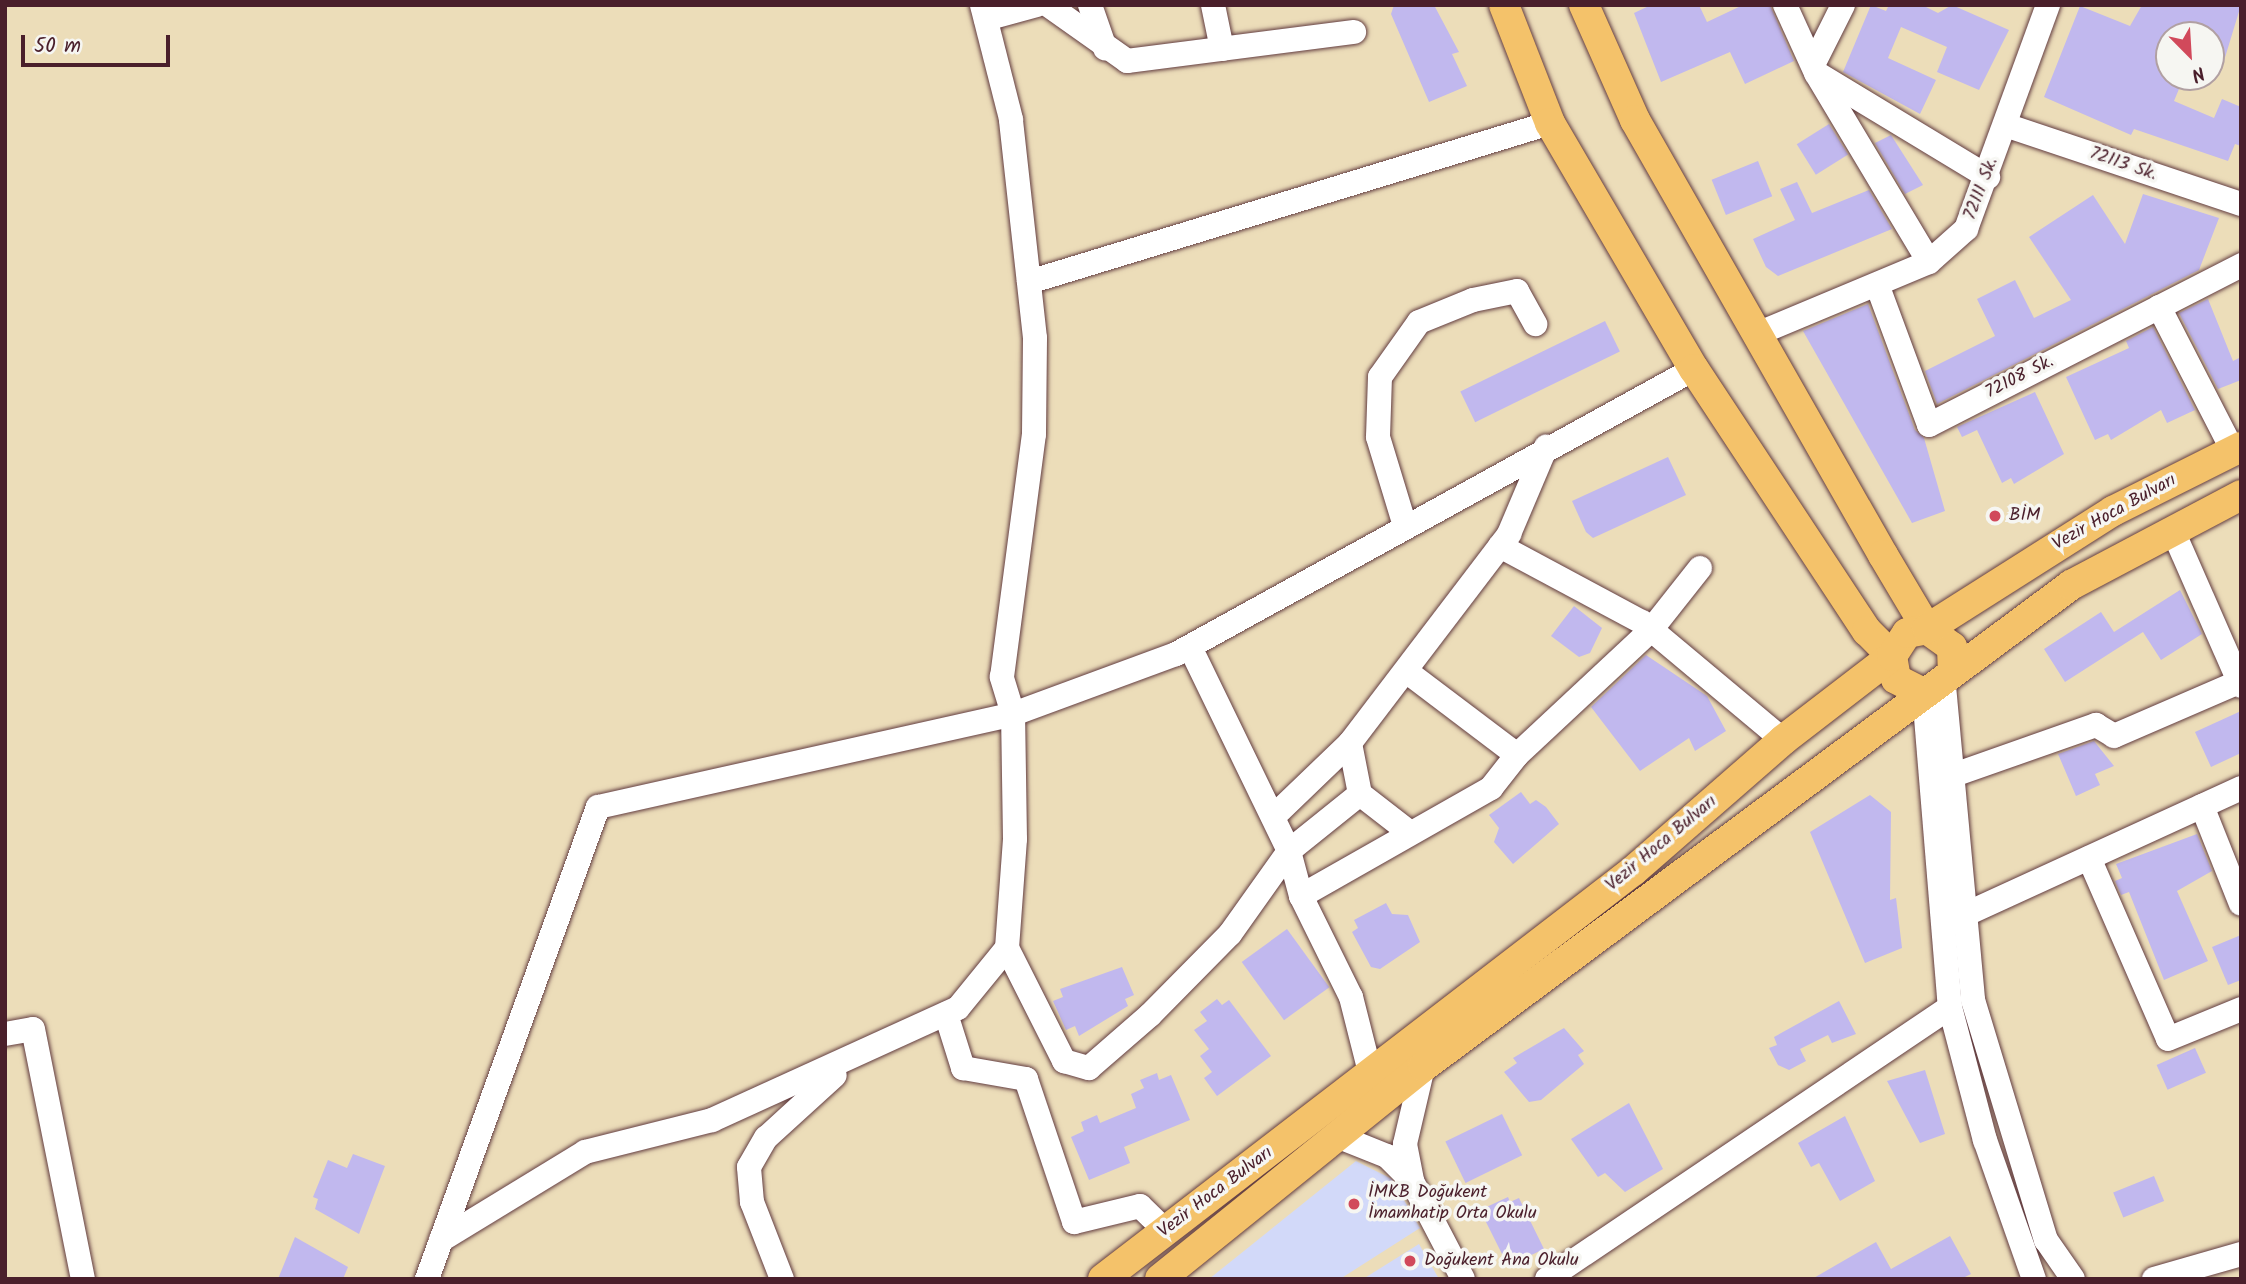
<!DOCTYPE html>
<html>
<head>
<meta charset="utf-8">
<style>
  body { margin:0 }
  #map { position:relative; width:2246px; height:1284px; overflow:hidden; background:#ecddb9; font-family:Kalam,sans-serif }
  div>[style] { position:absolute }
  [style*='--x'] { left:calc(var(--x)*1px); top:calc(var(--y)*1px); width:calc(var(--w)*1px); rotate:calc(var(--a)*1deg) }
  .built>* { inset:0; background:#d2d9f9 }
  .building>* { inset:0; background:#c1b8ee; transform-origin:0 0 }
  .roads { filter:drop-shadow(0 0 2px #623c40) drop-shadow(0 0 2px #623c40) }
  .minor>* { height:24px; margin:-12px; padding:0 12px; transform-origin:12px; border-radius:12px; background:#fff }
  .major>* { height:30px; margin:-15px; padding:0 15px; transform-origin:15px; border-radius:15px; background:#f4c26a }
  .dots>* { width:19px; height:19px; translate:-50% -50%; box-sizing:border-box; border:4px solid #f6f6f2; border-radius:50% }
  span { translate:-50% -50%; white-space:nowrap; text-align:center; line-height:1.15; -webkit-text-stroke:7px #f6f6f2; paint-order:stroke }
  .street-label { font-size:18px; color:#4a1f2b }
  .poi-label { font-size:18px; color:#4a1f2b }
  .left { translate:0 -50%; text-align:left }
  .frame { position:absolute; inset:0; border:7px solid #4a1f2b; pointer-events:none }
  .north { position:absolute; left:2155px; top:21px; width:70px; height:70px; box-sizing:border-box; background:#f6f6f2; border:2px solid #b1a0a2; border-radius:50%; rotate:156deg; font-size:19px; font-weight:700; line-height:28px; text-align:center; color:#4a1f2b }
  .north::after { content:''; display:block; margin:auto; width:24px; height:32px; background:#d1495b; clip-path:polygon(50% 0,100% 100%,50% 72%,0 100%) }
  .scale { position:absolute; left:21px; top:35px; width:149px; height:32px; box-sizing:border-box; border:4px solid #4a1f2b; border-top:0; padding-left:9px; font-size:21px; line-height:24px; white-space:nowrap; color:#4a1f2b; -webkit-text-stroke:5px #f6f6f2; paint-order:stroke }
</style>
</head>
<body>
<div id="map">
  <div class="built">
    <i style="clip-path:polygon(1356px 1161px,1392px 1179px,1420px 1228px,1340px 1279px,1209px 1279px)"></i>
    <i style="clip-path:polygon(1419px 1244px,1439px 1279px,1363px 1279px)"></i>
  </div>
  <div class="building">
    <i style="clip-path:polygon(1394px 5px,1434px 5px,1459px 52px,1452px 54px,1467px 86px,1429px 102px,1391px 14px)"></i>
    <i style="clip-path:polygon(1651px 5px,1699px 5px,1707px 22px,1743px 5px,1770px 5px,1794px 61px,1745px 84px,1730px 52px,1661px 82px,1634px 13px)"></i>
    <i style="clip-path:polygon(1871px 5px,1886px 11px,1889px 5px,1922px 5px,1938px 13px,1952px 5px,2009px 30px,1979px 90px,1937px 72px,1947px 47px,1901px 27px,1888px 58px,1936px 80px,1920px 114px,1843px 72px)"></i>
    <i style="clip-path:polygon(2142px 5px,2241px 5px,2223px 64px,2211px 59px,2211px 35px,2169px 35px,2169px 77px,2184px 77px,2174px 101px,2214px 118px,2222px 99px,2241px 107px,2241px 146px,2235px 144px,2228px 161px,2134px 129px,2131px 135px,2044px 97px,2080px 6px,2130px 26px)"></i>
    <i style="left:1829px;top:124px;width:36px;height:38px;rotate:58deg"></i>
    <i style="clip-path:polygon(1891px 135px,1923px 185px,1905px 194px,1875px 143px)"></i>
    <i style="left:1758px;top:161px;width:38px;height:50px;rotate:68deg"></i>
    <i style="clip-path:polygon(1797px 182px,1812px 213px,1869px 190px,1892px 229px,1778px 276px,1766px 267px,1753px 239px,1795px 220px,1780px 189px)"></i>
    <i style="clip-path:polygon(2143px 194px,2219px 218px,2199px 270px,1937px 404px,1925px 371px,1995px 336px,1977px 299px,2015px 280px,2034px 318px,2071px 300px,2029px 237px,2093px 195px,2125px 244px)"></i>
    <i style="clip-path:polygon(2208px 299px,2233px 361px,2241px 357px,2241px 380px,2218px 389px,2179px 313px)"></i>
    <i style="clip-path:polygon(1868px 304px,1915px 430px,1924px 438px,1945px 511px,1912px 523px,1803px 331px)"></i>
    <i style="left:1605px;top:321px;width:34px;height:161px;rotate:64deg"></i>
    <i style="clip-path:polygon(2153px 327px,2195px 410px,2167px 423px,2161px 410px,2111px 440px,2108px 434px,2095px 440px,2066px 377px,2129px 348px,2126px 341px)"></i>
    <i style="clip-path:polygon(2035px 392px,2064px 454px,2014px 484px,2011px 478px,2002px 483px,1977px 430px,1962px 437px,1957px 427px)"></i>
    <i style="clip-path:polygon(1668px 457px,1686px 495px,1593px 538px,1586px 532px,1572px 501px)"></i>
    <i style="clip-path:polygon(2180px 590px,2202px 634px,2161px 660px,2143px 632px,2065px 682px,2044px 649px,2101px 612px,2114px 632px)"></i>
    <i style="clip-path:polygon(1574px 606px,1602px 628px,1590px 653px,1579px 657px,1551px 636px)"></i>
    <i style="clip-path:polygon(1646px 655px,1707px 696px,1726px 731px,1695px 751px,1689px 738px,1640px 771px,1591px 707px)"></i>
    <i style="clip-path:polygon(2241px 711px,2241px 753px,2211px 767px,2195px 732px)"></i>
    <i style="clip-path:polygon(2094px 741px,2114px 766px,2095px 774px,2100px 785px,2076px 796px,2058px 754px)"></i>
    <i style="clip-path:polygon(1521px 792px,1530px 804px,1536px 800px,1546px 807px,1559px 824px,1513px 864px,1494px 842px,1499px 828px,1489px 815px)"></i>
    <i style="clip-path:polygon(1870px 795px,1891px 812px,1890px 900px,1896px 898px,1902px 948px,1865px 963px,1810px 832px)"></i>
    <i style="clip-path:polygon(2197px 834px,2212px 871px,2177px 891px,2208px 961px,2164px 980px,2129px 892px,2121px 895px,2115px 881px,2122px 878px,2116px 864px)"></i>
    <i style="clip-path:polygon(1386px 903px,1392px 914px,1408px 915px,1420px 942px,1380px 969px,1371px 967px,1352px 932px,1358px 928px,1354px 920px)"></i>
    <i style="left:1287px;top:929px;width:72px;height:56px;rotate:54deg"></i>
    <i style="clip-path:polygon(2241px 935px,2241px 980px,2228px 985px,2212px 947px)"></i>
    <i style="clip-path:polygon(1122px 967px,1134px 995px,1125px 999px,1128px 1006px,1079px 1036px,1075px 1026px,1066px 1030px,1053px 1001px,1063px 997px,1060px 989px)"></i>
    <i style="clip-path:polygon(1217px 999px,1222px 1005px,1229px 1000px,1271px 1056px,1217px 1096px,1204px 1078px,1212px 1072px,1200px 1056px,1209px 1049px,1194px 1030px,1207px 1021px,1200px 1012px)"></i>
    <i style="clip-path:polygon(1839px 1001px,1856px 1034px,1832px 1043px,1828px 1035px,1800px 1049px,1806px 1061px,1789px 1070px,1778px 1065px,1769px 1048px,1777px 1045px,1774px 1037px)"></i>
    <i style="clip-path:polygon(1564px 1028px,1584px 1051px,1578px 1055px,1584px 1064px,1541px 1100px,1529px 1102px,1504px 1072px,1517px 1063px,1513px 1058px)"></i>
    <i style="left:2195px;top:1048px;width:27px;height:42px;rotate:66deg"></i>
    <i style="clip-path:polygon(1925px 1070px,1945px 1134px,1920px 1143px,1887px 1081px)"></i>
    <i style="clip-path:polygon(1157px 1073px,1159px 1080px,1171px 1075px,1190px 1120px,1124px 1147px,1130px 1163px,1089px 1180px,1071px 1137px,1084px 1131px,1081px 1122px,1097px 1115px,1100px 1123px,1136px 1108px,1131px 1094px,1144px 1088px,1140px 1080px)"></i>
    <i style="clip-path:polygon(1629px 1103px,1663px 1169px,1625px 1192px,1605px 1173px,1598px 1177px,1571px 1139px)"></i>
    <i style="left:1502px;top:1114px;width:46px;height:63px;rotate:64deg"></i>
    <i style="clip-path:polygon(1845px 1116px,1875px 1181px,1840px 1201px,1819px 1163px,1811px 1167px,1798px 1143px)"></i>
    <i style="clip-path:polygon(353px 1154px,385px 1166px,359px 1234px,315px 1209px,318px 1199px,313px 1197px,328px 1160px,347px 1168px)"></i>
    <i style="left:2154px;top:1176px;width:27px;height:44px;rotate:68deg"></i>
    <i style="clip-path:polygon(1508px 1197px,1510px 1202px,1519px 1198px,1544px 1249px,1508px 1266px,1480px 1210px)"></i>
    <i style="clip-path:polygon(1950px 1236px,1971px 1274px,1961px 1279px,1812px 1279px,1876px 1242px,1891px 1269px)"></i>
    <i style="clip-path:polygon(295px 1237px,348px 1267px,343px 1279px,278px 1279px)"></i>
  </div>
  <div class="roads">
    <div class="minor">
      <i style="--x:1048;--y:5;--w:97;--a:35.3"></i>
      <i style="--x:1127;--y:61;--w:229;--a:-7.3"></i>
      <i style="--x:1090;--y:5;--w:46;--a:70.8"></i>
      <i style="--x:1213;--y:5;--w:45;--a:78.4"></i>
      <i style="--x:1785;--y:5;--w:75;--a:65.5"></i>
      <i style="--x:1816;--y:73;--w:220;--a:59.1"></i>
      <i style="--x:986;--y:19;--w:53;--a:-15.4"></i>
      <i style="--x:1813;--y:65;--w:67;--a:-63.4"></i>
      <i style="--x:1818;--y:74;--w:199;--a:31.2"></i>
      <i style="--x:2005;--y:125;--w:249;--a:18.5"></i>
      <i style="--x:1029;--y:282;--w:545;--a:-16.97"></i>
      <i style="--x:1878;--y:287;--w:147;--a:69.7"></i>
      <i style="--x:1929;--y:425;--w:351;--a:-27.1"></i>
      <i style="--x:2159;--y:307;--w:162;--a:62.8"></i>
      <i style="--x:1757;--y:334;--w:186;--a:-22.7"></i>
      <i style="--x:1929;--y:262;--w:50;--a:-41.7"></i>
      <i style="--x:1966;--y:229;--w:239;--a:-69.9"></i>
      <i style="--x:1405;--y:526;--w:93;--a:-106.9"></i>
      <i style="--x:1378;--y:437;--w:60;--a:-88.1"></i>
      <i style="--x:1380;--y:377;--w:67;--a:-54.7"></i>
      <i style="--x:1419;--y:322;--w:58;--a:-22.2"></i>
      <i style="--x:1473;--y:300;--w:45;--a:-11.6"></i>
      <i style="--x:1517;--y:291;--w:38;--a:61"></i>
      <i style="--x:2173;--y:531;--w:169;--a:66.3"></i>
      <i style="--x:1500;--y:546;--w:161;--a:28.2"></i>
      <i style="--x:1642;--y:622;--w:184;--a:39.9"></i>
      <i style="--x:1190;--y:647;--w:227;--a:64.1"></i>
      <i style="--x:1289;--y:851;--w:47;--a:75.1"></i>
      <i style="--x:1301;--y:896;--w:113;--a:63.7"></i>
      <i style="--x:1351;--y:997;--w:81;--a:75.8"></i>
      <i style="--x:1406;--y:671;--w:139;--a:37.1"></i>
      <i style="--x:1944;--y:686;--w:315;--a:84.7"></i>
      <i style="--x:1973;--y:1000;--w:251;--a:73.1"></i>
      <i style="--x:2046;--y:1240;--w:47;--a:55.3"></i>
      <i style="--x:1924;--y:693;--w:315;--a:85.3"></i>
      <i style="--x:1950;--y:1007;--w:138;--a:75.3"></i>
      <i style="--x:1985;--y:1140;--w:147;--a:70.6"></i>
      <i style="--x:1951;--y:776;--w:154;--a:-19.4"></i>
      <i style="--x:2096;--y:725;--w:21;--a:31"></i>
      <i style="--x:2114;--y:736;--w:136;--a:-23.4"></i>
      <i style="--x:1360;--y:794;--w:62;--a:37.8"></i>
      <i style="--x:2202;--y:806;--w:105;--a:68.3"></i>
      <i style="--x:1273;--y:817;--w:107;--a:-43.9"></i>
      <i style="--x:2089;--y:858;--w:197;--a:66.4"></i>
      <i style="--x:2168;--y:1039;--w:79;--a:-22.3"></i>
      <i style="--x:1301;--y:896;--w:219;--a:-29.6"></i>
      <i style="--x:1491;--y:788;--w:42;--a:-51.8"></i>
      <i style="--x:1517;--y:755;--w:183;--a:-43"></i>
      <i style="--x:1651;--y:630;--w:79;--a:-51.7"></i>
      <i style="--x:1964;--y:915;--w:305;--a:-24.6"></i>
      <i style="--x:1007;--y:948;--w:127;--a:63.2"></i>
      <i style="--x:1064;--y:1061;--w:26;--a:16"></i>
      <i style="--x:1089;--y:1068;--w:81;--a:-41"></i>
      <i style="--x:1150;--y:1015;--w:114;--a:-45.4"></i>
      <i style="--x:1230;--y:934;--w:102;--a:-54.6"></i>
      <i style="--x:1289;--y:851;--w:91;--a:-38.8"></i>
      <i style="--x:1360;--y:794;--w:52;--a:-101.1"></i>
      <i style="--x:1350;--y:743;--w:263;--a:-52.7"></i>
      <i style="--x:1509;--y:534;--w:95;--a:-67"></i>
      <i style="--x:946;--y:1014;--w:57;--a:72.5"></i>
      <i style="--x:963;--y:1068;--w:64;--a:9.9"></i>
      <i style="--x:1026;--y:1079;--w:151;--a:71.4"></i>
      <i style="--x:1074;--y:1222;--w:68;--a:-13.6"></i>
      <i style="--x:1140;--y:1206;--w:36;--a:44"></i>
      <i style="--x:5;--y:1034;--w:28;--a:-10"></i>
      <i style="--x:33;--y:1029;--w:255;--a:78.7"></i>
      <i style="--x:1423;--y:1067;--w:79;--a:103.2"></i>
      <i style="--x:1405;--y:1144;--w:38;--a:79"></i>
      <i style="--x:1412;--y:1181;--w:110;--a:62.5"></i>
      <i style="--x:1337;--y:1136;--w:54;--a:21.8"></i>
      <i style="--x:1387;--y:1156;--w:35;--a:45"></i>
      <i style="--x:441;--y:1240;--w:169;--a:-31.4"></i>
      <i style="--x:585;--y:1152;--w:131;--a:-14.1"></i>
      <i style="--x:712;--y:1120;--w:270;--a:-24.5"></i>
      <i style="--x:958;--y:1008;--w:77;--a:-50.8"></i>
      <i style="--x:1007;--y:948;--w:109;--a:-85.8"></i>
      <i style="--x:1015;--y:839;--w:125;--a:-90.9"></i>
      <i style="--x:1013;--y:714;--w:39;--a:-107"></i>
      <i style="--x:1002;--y:677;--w:245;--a:-82.5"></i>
      <i style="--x:1034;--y:434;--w:96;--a:-89.4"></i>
      <i style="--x:1035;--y:338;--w:220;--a:-96.3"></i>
      <i style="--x:1011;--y:119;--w:118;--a:-104.3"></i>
      <i style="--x:427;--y:1279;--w:502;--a:-70.09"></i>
      <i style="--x:598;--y:807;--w:425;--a:-12.6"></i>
      <i style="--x:1013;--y:714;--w:174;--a:-20.2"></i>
      <i style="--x:1176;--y:654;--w:591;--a:-28.82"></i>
      <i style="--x:782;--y:1279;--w:83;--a:-111.3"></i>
      <i style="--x:752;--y:1202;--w:35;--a:-95"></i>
      <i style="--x:749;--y:1167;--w:34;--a:-60"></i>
      <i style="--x:766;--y:1138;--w:93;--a:-42.4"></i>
      <i style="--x:1547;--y:1279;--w:486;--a:-34"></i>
      <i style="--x:2154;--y:1279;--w:91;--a:-16"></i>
    </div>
    <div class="major">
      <i style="--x:1504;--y:5;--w:127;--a:68.7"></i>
      <i style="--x:1550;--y:123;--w:285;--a:59.7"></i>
      <i style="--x:1694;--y:369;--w:314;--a:56.6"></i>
      <i style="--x:1867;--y:631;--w:35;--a:45"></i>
      <i style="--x:1892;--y:656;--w:23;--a:80"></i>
      <i style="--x:1896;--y:679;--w:31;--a:27"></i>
      <i style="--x:1584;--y:5;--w:126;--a:66.1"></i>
      <i style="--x:1635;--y:120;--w:501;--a:60.31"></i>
      <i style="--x:1883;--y:555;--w:86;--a:59.3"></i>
      <i style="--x:1927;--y:629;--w:31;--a:36"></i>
      <i style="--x:1952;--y:647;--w:25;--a:88"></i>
      <i style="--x:1103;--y:1279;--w:669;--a:-37.59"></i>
      <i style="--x:1633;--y:871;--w:199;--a:-41.1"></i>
      <i style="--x:1783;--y:740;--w:138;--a:-37.6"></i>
      <i style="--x:1892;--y:656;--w:27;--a:-57"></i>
      <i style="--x:1907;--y:633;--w:20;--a:-11"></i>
      <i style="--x:1927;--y:629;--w:220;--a:-32.4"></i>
      <i style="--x:2113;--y:511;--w:143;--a:-26.6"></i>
      <i style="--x:1160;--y:1279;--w:338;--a:-38.9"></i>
      <i style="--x:1423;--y:1067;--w:808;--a:-36.64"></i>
      <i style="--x:2071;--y:585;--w:192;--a:-27.9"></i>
    </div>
  </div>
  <div class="dots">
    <i style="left:1995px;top:516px;background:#d1495b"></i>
    <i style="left:1354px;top:1204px;background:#d1495b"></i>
    <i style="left:1410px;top:1261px;background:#d1495b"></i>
  </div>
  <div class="street-label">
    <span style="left:2123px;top:165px;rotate:19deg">72113 Sk.</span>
    <span style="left:1982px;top:189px;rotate:-69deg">72111 Sk.</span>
    <span style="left:2020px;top:378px;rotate:-27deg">72108 Sk.</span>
    <span style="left:2115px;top:513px;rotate:-29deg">Vezir Hoca Bulvarı</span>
    <span style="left:1662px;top:844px;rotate:-40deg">Vezir Hoca Bulvarı</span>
    <span style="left:1216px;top:1193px;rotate:-37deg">Vezir Hoca Bulvarı</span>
  </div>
  <div class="poi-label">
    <span class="left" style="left:2009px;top:516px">BİM</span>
    <span class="left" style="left:1368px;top:1204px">İMKB Doğukent<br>İmamhatip Orta Okulu</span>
    <span class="left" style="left:1424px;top:1261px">Doğukent Ana Okulu</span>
  </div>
  <div class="frame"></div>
  <div class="north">N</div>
  <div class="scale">50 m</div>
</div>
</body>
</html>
